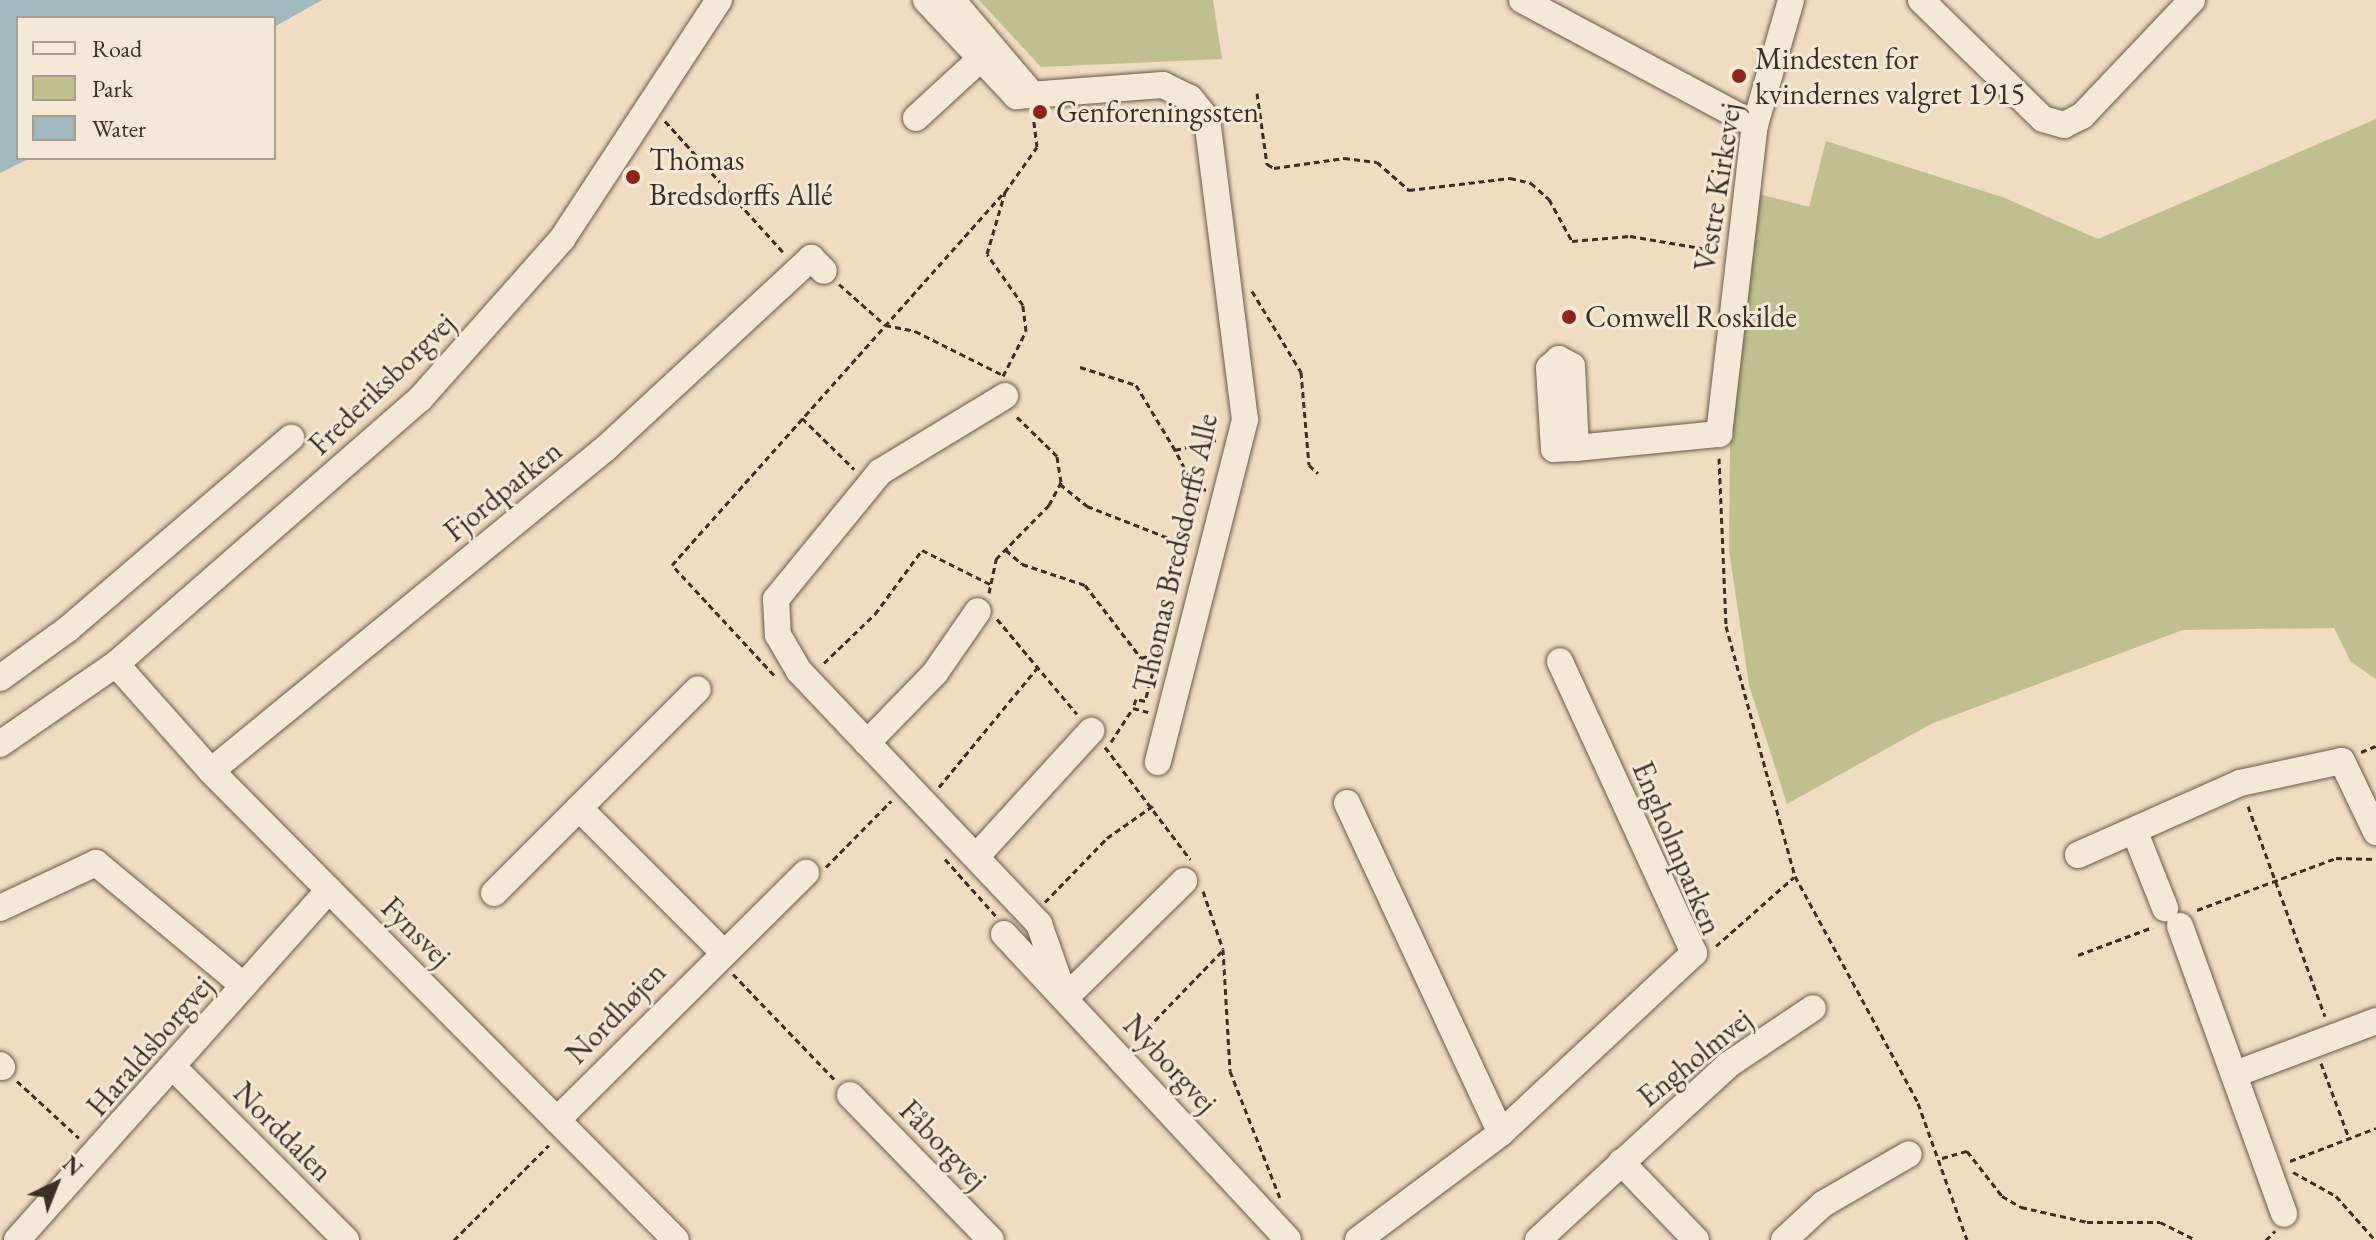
<!DOCTYPE html>
<html>
<head>
<meta charset="utf-8">
<style>
  body { margin:0 }
  #map { position:relative; width:2376px; height:1240px; overflow:hidden; background:#f0dcc0; font-family:"EB Garamond",serif }
  div>[style] { position:absolute }
  [style*='--x'] { left:calc(var(--x)*1px); top:calc(var(--y)*1px); width:calc(var(--w)*1px); rotate:calc(var(--a)*1deg) }
  .green>* { inset:0; background:#c0bf8e }
  .water>* { inset:0; background:#a0b8be }
  .path>* { height:3px; margin-top:-1.5px; transform-origin:0; background:repeating-linear-gradient(90deg,#3c2f23 0 6px,transparent 0 10px) }
  .roads { filter:drop-shadow(0 0 2px #695a4a) drop-shadow(0 0 2px #695a4a) }
  .minor>* { height:26px; margin:-13px; padding:0 13px; transform-origin:13px; border-radius:13px; background:#f5e8d6 }
  .dots>* { width:22px; height:22px; translate:-50% -50%; box-sizing:border-box; border:4px solid #f5e8d6; border-radius:50% }
  span { translate:-50% -50%; white-space:nowrap; text-align:center; line-height:1.15; -webkit-text-stroke:6px #f5e8d6; paint-order:stroke }
  .poi-label { font-size:30px; color:#3c2f23 }
  .left { translate:0 -50%; text-align:left }
  .street-label { font-size:30px; color:#3c2f23 }
  .legend { position:absolute; left:16px; top:16px; width:260px; height:144px; box-sizing:border-box; background:#f5e8d6; border:2px solid #ab9e8e; margin:0; padding:10px 14px; list-style:none; font-size:24px; color:#3c2f23 }
  .legend li { display:flex; align-items:center; gap:16px; height:40px }
  .legend b { width:40px; border:2px solid #ab9e8e }
  .north { position:absolute; left:16px; top:1144px; width:80px; height:80px; -webkit-text-stroke:6px #f5e8d6; paint-order:stroke; rotate:43deg; font-size:22px; font-weight:700; line-height:32px; text-align:center; color:#3c2f23 }
  .north::after { content:''; display:block; margin:auto; width:28px; height:36px; background:#3c2f23; clip-path:polygon(50% 0,100% 100%,50% 72%,0 100%) }
</style>
</head>
<body>
<div id="map">
  <div class="green">
    <i style="clip-path:polygon(979px 0,1213px 0,1222px 59px,1041px 67px)"></i>
    <i style="clip-path:polygon(2376px 119px,2376px 679px,2351px 662px,2334px 628px,2183px 630px,1931px 724px,1787px 804px,1749px 685px,1729px 550px,1730px 442px,1759px 194px,1809px 207px,1826px 141px,2005px 198px,2098px 239px)"></i>
  </div>
  <div class="water">
    <i style="clip-path:polygon(0 0,322px 0,274px 27px,274px 18px,18px 18px,18px 158px,30px 158px,0 173px)"></i>
  </div>
  <div class="path">
    <i style="--x:1257;--y:93;--w:72;--a:82"></i>
    <i style="--x:1267;--y:164;--w:8;--a:30"></i>
    <i style="--x:1274;--y:168;--w:71;--a:-8.1"></i>
    <i style="--x:1344;--y:158;--w:33;--a:7"></i>
    <i style="--x:1377;--y:162;--w:43;--a:41.2"></i>
    <i style="--x:1409;--y:190;--w:102;--a:-6.8"></i>
    <i style="--x:1510;--y:178;--w:22;--a:13"></i>
    <i style="--x:1531;--y:183;--w:24;--a:42"></i>
    <i style="--x:1549;--y:199;--w:48;--a:61.3"></i>
    <i style="--x:1572;--y:241;--w:58;--a:-4.9"></i>
    <i style="--x:1630;--y:236;--w:90;--a:9.6"></i>
    <i style="--x:665;--y:121;--w:176;--a:48"></i>
    <i style="--x:839;--y:284;--w:62;--a:41.7"></i>
    <i style="--x:885;--y:325;--w:31;--a:11"></i>
    <i style="--x:915;--y:331;--w:96;--a:26.6"></i>
    <i style="--x:1252;--y:291;--w:95;--a:58.8"></i>
    <i style="--x:1301;--y:372;--w:93;--a:85.1"></i>
    <i style="--x:1309;--y:465;--w:12;--a:42"></i>
    <i style="--x:1080;--y:367;--w:59;--a:17.8"></i>
    <i style="--x:1136;--y:385;--w:76;--a:59"></i>
    <i style="--x:1003;--y:376;--w:51;--a:-62.9"></i>
    <i style="--x:1026;--y:331;--w:26;--a:-97"></i>
    <i style="--x:1023;--y:305;--w:62;--a:-125.2"></i>
    <i style="--x:987;--y:254;--w:65;--a:-73.8"></i>
    <i style="--x:1005;--y:192;--w:55;--a:-54.6"></i>
    <i style="--x:1037;--y:147;--w:31;--a:-97"></i>
    <i style="--x:802;--y:418;--w:73;--a:44.4"></i>
    <i style="--x:1719;--y:458;--w:168;--a:87.6"></i>
    <i style="--x:1726;--y:626;--w:259;--a:74.6"></i>
    <i style="--x:1795;--y:876;--w:258;--a:61.5"></i>
    <i style="--x:1918;--y:1103;--w:145;--a:70.3"></i>
    <i style="--x:1060;--y:484;--w:35;--a:39"></i>
    <i style="--x:1087;--y:506;--w:110;--a:21.4"></i>
    <i style="--x:1206;--y:490;--w:13;--a:-162"></i>
    <i style="--x:1194;--y:486;--w:41;--a:-117.8"></i>
    <i style="--x:1175;--y:450;--w:42;--a:-13.7"></i>
    <i style="--x:1006;--y:550;--w:21;--a:41"></i>
    <i style="--x:1022;--y:564;--w:66;--a:18.4"></i>
    <i style="--x:1085;--y:585;--w:92;--a:52.5"></i>
    <i style="--x:1141;--y:658;--w:18;--a:-16"></i>
    <i style="--x:1158;--y:653;--w:50;--a:105.2"></i>
    <i style="--x:1145;--y:701;--w:9;--a:-167"></i>
    <i style="--x:1136;--y:699;--w:9;--a:108"></i>
    <i style="--x:989;--y:593;--w:35;--a:-78"></i>
    <i style="--x:996;--y:559;--w:76;--a:-45.5"></i>
    <i style="--x:1049;--y:505;--w:26;--a:-62"></i>
    <i style="--x:1061;--y:482;--w:26;--a:-99"></i>
    <i style="--x:1057;--y:456;--w:57;--a:-135.7"></i>
    <i style="--x:997;--y:619;--w:124;--a:49.9"></i>
    <i style="--x:1158;--y:653;--w:123;--a:-74.5"></i>
    <i style="--x:824;--y:663;--w:71;--a:-43.9"></i>
    <i style="--x:875;--y:614;--w:79;--a:-53.7"></i>
    <i style="--x:922;--y:550;--w:76;--a:26.6"></i>
    <i style="--x:774;--y:675;--w:150;--a:-132.8"></i>
    <i style="--x:672;--y:565;--w:499;--a:-48.3"></i>
    <i style="--x:1111;--y:742;--w:40;--a:-57.1"></i>
    <i style="--x:1133;--y:708;--w:16;--a:15"></i>
    <i style="--x:1105;--y:747;--w:141;--a:52.8"></i>
    <i style="--x:2361;--y:752;--w:16;--a:-22"></i>
    <i style="--x:939;--y:787;--w:156;--a:-50.5"></i>
    <i style="--x:2248;--y:806;--w:224;--a:69.9"></i>
    <i style="--x:945;--y:859;--w:76;--a:48.2"></i>
    <i style="--x:826;--y:867;--w:93;--a:-45.4"></i>
    <i style="--x:1203;--y:891;--w:61;--a:71"></i>
    <i style="--x:1223;--y:949;--w:122;--a:86.7"></i>
    <i style="--x:1230;--y:1071;--w:136;--a:68.5"></i>
    <i style="--x:1045;--y:902;--w:89;--a:-45.9"></i>
    <i style="--x:1107;--y:838;--w:57;--a:-35.1"></i>
    <i style="--x:2197;--y:910;--w:148;--a:-20.5"></i>
    <i style="--x:2336;--y:858;--w:40;--a:1.4"></i>
    <i style="--x:1716;--y:946;--w:104;--a:-41.5"></i>
    <i style="--x:2078;--y:955;--w:80;--a:-20.5"></i>
    <i style="--x:733;--y:974;--w:149;--a:46.1"></i>
    <i style="--x:1134;--y:1042;--w:128;--a:-45.9"></i>
    <i style="--x:2321;--y:1063;--w:80;--a:69.5"></i>
    <i style="--x:17;--y:1081;--w:84;--a:42.6"></i>
    <i style="--x:1942;--y:1158;--w:26;--a:-16"></i>
    <i style="--x:1967;--y:1151;--w:57;--a:52.1"></i>
    <i style="--x:2002;--y:1196;--w:22;--a:30"></i>
    <i style="--x:2021;--y:1207;--w:68;--a:12.8"></i>
    <i style="--x:2087;--y:1222;--w:73;--a:0"></i>
    <i style="--x:2160;--y:1222;--w:40;--a:26.6"></i>
    <i style="--x:2290;--y:1161;--w:92;--a:-21"></i>
    <i style="--x:2293;--y:1172;--w:49;--a:29.2"></i>
    <i style="--x:2336;--y:1196;--w:59;--a:48.4"></i>
    <i style="--x:454;--y:1240;--w:134;--a:-45"></i>
    <i style="--x:2266;--y:1240;--w:13;--a:-45"></i>
  </div>
  <div class="roads">
    <div class="minor">
      <i style="--x:926;--y:0;--w:132;--a:46.8"></i>
      <i style="--x:1016;--y:96;--w:147;--a:-4.3"></i>
      <i style="--x:1163;--y:85;--w:30;--a:26"></i>
      <i style="--x:1190;--y:98;--w:27;--a:51"></i>
      <i style="--x:1207;--y:119;--w:303;--a:82.8"></i>
      <i style="--x:1245;--y:420;--w:353;--a:104.3"></i>
      <i style="--x:952;--y:0;--w:121;--a:49.7"></i>
      <i style="--x:1522;--y:0;--w:264;--a:28.2"></i>
      <i style="--x:1921;--y:0;--w:170;--a:44.3"></i>
      <i style="--x:2043;--y:119;--w:22;--a:16"></i>
      <i style="--x:2064;--y:125;--w:20;--a:-27"></i>
      <i style="--x:2082;--y:116;--w:160;--a:-46.5"></i>
      <i style="--x:916;--y:118;--w:102;--a:-42.6"></i>
      <i style="--x:1005;--y:396;--w:146;--a:148.7"></i>
      <i style="--x:880;--y:472;--w:164;--a:129.3"></i>
      <i style="--x:776;--y:599;--w:36;--a:87"></i>
      <i style="--x:778;--y:635;--w:42;--a:59.7"></i>
      <i style="--x:799;--y:671;--w:349;--a:46.5"></i>
      <i style="--x:1039;--y:924;--w:78;--a:70.6"></i>
      <i style="--x:1065;--y:998;--w:167;--a:-44.5"></i>
      <i style="--x:1576;--y:448;--w:82;--a:-92.8"></i>
      <i style="--x:1572;--y:366;--w:15;--a:-152"></i>
      <i style="--x:1559;--y:359;--w:13;--a:138"></i>
      <i style="--x:1549;--y:368;--w:81;--a:86.5"></i>
      <i style="--x:1554;--y:449;--w:22;--a:-3"></i>
      <i style="--x:1576;--y:448;--w:144;--a:-5.6"></i>
      <i style="--x:1719;--y:434;--w:311;--a:-83.4"></i>
      <i style="--x:1755;--y:125;--w:130;--a:-73.9"></i>
      <i style="--x:116;--y:664;--w:143;--a:48.4"></i>
      <i style="--x:211;--y:771;--w:660;--a:45.25"></i>
      <i style="--x:0;--y:678;--w:84;--a:-35.8"></i>
      <i style="--x:68;--y:629;--w:294;--a:-40.6"></i>
      <i style="--x:867;--y:743;--w:98;--a:-45.8"></i>
      <i style="--x:935;--y:673;--w:75;--a:-55.3"></i>
      <i style="--x:0;--y:744;--w:141;--a:-34.6"></i>
      <i style="--x:116;--y:664;--w:403;--a:-41.1"></i>
      <i style="--x:420;--y:399;--w:214;--a:-48.4"></i>
      <i style="--x:562;--y:239;--w:286;--a:-56.7"></i>
      <i style="--x:211;--y:771;--w:510;--a:-39.27"></i>
      <i style="--x:606;--y:448;--w:280;--a:-42.8"></i>
      <i style="--x:811;--y:258;--w:18;--a:45"></i>
      <i style="--x:1347;--y:803;--w:364;--a:65"></i>
      <i style="--x:579;--y:808;--w:202;--a:45"></i>
      <i style="--x:2136;--y:835;--w:79;--a:68.3"></i>
      <i style="--x:2078;--y:855;--w:177;--a:-24"></i>
      <i style="--x:2240;--y:783;--w:104;--a:-12.2"></i>
      <i style="--x:2342;--y:761;--w:79;--a:64.4"></i>
      <i style="--x:976;--y:857;--w:171;--a:-47.6"></i>
      <i style="--x:494;--y:893;--w:288;--a:-45"></i>
      <i style="--x:0;--y:908;--w:106;--a:-25.1"></i>
      <i style="--x:96;--y:863;--w:192;--a:39.7"></i>
      <i style="--x:2180;--y:926;--w:306;--a:70.1"></i>
      <i style="--x:1004;--y:934;--w:417;--a:47.1"></i>
      <i style="--x:0;--y:1065;--w:3;--a:45"></i>
      <i style="--x:175;--y:1069;--w:242;--a:45"></i>
      <i style="--x:2235;--y:1074;--w:151;--a:-20.6"></i>
      <i style="--x:850;--y:1095;--w:202;--a:45.8"></i>
      <i style="--x:557;--y:1120;--w:351;--a:-44.8"></i>
      <i style="--x:1621;--y:1162;--w:108;--a:46.1"></i>
      <i style="--x:17;--y:1240;--w:469;--a:-48.3"></i>
      <i style="--x:1358;--y:1240;--w:179;--a:-36.8"></i>
      <i style="--x:1501;--y:1133;--w:264;--a:-43"></i>
      <i style="--x:1694;--y:953;--w:321;--a:-114.7"></i>
      <i style="--x:1538;--y:1240;--w:258;--a:-42.6"></i>
      <i style="--x:1728;--y:1065;--w:102;--a:-33.8"></i>
      <i style="--x:1784;--y:1240;--w:53;--a:-42.7"></i>
      <i style="--x:1823;--y:1204;--w:99;--a:-30.2"></i>
    </div>
  </div>
  <div class="dots">
    <i style="left:1739px;top:76px;background:#8f2418"></i>
    <i style="left:1040px;top:112px;background:#8f2418"></i>
    <i style="left:633px;top:177px;background:#8f2418"></i>
    <i style="left:1569px;top:317px;background:#8f2418"></i>
  </div>
  <div class="poi-label">
    <span class="left" style="left:1755px;top:76px">Mindesten for<br>kvindernes valgret 1915</span>
    <span class="left" style="left:1056px;top:112px">Genforeningssten</span>
    <span class="left" style="left:649px;top:177px">Thomas<br>Bredsdorffs Allé</span>
    <span class="left" style="left:1585px;top:317px">Comwell Roskilde</span>
  </div>
  <div class="street-label">
    <span style="left:1718px;top:187px;rotate:-81deg">Vestre Kirkevej</span>
    <span style="left:382px;top:384px;rotate:-44deg">Frederiksborgvej</span>
    <span style="left:503px;top:491px;rotate:-39deg">Fjordparken</span>
    <span style="left:1176px;top:553px;rotate:-77deg">Thomas Bredsdorffs Alle</span>
    <span style="left:1677px;top:848px;rotate:67deg">Engholmparken</span>
    <span style="left:416px;top:932px;rotate:45deg">Fynsvej</span>
    <span style="left:616px;top:1013px;rotate:-46deg">Nordhøjen</span>
    <span style="left:150px;top:1046px;rotate:-49deg">Haraldsborgvej</span>
    <span style="left:1695px;top:1058px;rotate:-39deg">Engholmvej</span>
    <span style="left:1170px;top:1064px;rotate:47deg">Nyborgvej</span>
    <span style="left:283px;top:1132px;rotate:45deg">Norddalen</span>
    <span style="left:943px;top:1145px;rotate:46deg">Fåborgvej</span>
  </div>
  <ul class="legend">
  <li><b style="height:10px;background:#f5e8d6"></b>Road</li>
  <li><b style="height:22px;background:#c0bf8e"></b>Park</li>
  <li><b style="height:22px;background:#a0b8be"></b>Water</li>
  </ul>
  <div class="north">N</div>
</div>
</body>
</html>
